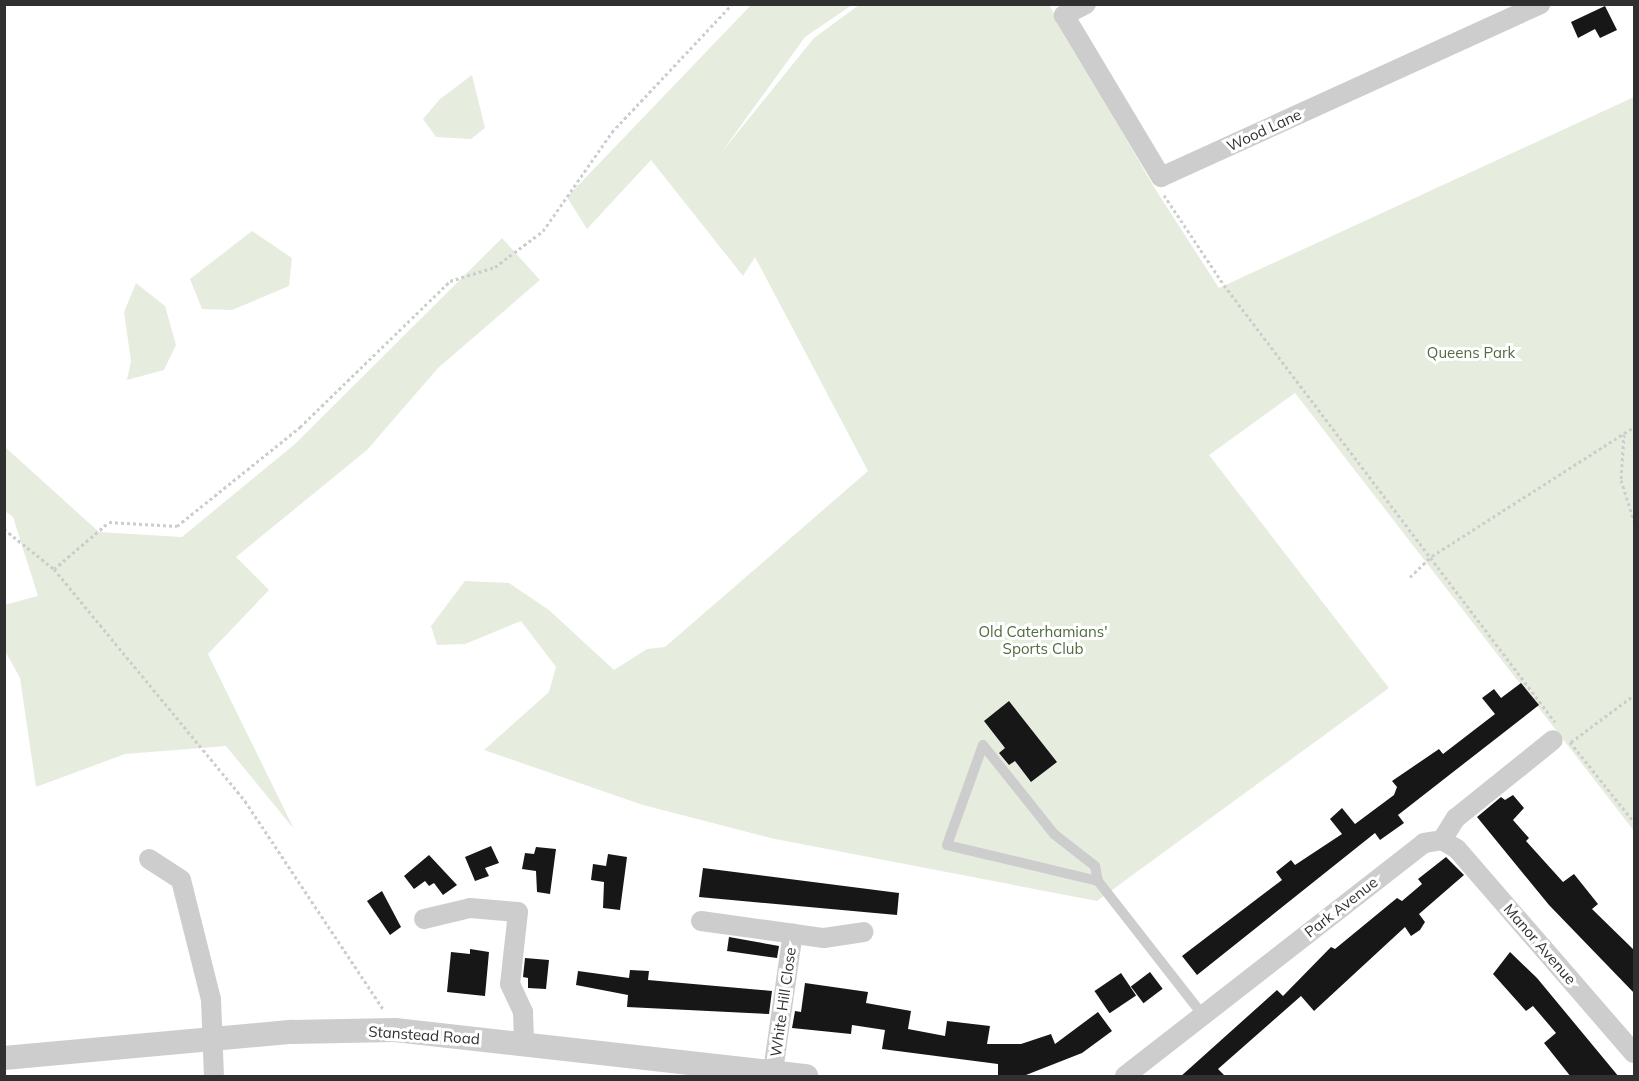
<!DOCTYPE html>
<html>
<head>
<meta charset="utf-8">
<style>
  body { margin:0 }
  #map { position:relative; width:1639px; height:1081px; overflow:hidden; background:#fff; font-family:Mulish,sans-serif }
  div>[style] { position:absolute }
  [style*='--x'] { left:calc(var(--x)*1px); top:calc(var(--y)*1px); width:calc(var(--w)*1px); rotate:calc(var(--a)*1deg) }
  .green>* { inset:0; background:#e6eddf }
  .building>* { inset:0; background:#171717; transform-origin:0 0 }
  .path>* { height:3px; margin-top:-1.5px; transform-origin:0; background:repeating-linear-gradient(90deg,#cdcdcd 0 3px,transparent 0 6px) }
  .service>* { height:10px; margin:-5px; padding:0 5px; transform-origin:5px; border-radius:5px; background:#cdcdcd }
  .minor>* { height:20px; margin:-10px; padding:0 10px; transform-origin:10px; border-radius:10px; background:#cdcdcd }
  .tertiary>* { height:24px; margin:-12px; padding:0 12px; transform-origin:12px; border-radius:12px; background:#cdcdcd }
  span { translate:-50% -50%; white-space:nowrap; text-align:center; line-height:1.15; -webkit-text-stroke:6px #fff; paint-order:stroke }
  .street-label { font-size:15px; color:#303030 }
  .park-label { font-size:15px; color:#526b3f }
  .frame { position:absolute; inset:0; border:6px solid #303030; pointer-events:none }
</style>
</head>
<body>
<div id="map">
  <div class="green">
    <i style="clip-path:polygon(751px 5px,852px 5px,805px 37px,721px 153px,814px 38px,859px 5px,1049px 5px,1154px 187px,1219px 288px,1634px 97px,1634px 831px,1295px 393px,1209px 455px,1389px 688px,1097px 901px,775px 839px,643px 805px,484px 750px,549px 692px,556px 667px,521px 621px,465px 644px,437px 645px,431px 626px,465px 581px,509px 583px,549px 610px,614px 670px,647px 649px,665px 647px,868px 471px,755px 257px,743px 276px,651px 160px,587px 229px,567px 197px)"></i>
    <i style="clip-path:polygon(472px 75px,485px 128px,471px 139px,436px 137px,423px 119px,440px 99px)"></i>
    <i style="clip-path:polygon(252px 231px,292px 258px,289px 286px,232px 310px,202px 309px,190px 279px)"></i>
    <i style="clip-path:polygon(502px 238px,540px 280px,438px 368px,367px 450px,236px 557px,269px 590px,208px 654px,294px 829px,226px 746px,125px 754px,36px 787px,20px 678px,5px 651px,4px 605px,38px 596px,13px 517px,5px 511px,5px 447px,99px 532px,182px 537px,295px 444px)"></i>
    <i style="clip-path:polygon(136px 283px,165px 306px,176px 345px,164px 370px,127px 380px,131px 361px,124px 312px)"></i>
  </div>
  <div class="building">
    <i style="clip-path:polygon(1605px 6px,1617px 30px,1600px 38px,1595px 29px,1578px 38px,1571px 22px)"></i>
    <i style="clip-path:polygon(1521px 683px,1539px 705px,1398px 815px,1404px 823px,1380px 840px,1375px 833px,1197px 975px,1182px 956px,1282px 880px,1276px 872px,1291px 860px,1295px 865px,1342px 834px,1330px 819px,1342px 808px,1355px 824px,1394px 795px,1397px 787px,1392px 781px,1439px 749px,1443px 754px,1495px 714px,1482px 698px,1494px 689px,1501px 698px)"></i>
    <i style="clip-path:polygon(1009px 701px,1057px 762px,1031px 782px,1015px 761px,1009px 765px,999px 753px,1005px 748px,984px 721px)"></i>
    <i style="clip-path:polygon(1513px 795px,1524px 808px,1513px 820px,1529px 838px,1526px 841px,1563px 882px,1574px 874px,1598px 904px,1592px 909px,1635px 951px,1635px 994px,1549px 905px,1477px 817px,1501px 797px,1505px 800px)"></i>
    <i style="clip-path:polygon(491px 846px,499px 863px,485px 868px,489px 876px,475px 881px,465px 857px)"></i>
    <i style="clip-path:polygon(536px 847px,556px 849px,550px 894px,537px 892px,536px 871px,522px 869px,525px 853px,534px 854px)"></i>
    <i style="clip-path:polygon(608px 854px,627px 857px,620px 910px,603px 908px,604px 882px,591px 880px,593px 864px,606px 866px)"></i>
    <i style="clip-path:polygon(429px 855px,457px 885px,443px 895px,434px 883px,429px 886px,425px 881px,414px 889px,404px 876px)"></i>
    <i style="clip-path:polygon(1446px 857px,1464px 875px,1419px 914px,1425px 922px,1420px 930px,1411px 936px,1405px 927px,1314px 1011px,1301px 996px,1218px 1069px,1226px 1077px,1180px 1077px,1277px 990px,1283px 996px,1331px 947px,1335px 949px,1397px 898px,1402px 901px,1422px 884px,1418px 879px)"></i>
    <i style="clip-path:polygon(703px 868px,899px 893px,897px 915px,699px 897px)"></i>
    <i style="clip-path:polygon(382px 891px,401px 927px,390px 935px,367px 901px)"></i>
    <i style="clip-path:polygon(729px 937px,779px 946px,777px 958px,727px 951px)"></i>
    <i style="clip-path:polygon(470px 949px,489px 952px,485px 996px,447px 992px,451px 952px,470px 954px)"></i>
    <i style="clip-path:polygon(1510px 952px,1537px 978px,1619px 1077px,1571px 1077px,1544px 1043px,1556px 1033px,1533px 1006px,1526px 1011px,1493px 974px)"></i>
    <i style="clip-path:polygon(525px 958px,549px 960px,546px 989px,528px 988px,528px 978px,523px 977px)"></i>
    <i style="clip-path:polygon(630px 970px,649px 971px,648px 980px,772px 991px,769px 1014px,627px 1007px,628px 995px,576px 985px,578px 971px,629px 978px)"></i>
    <i style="left:1150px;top:972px;width:21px;height:24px;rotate:53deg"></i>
    <i style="left:1121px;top:973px;width:27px;height:32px;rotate:56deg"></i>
    <i style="clip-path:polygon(805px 983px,868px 992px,866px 1003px,911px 1011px,908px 1029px,945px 1036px,947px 1021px,990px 1026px,987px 1044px,1021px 1044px,1051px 1034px,1055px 1044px,1098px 1012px,1112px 1031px,1082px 1053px,1026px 1075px,998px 1075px,998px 1064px,882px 1049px,885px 1030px,852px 1025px,851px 1034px,792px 1028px,795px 1011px,801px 1012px)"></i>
  </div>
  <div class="path">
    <i style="--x:1164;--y:195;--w:108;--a:56.3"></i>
    <i style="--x:1224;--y:285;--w:548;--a:52.86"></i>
    <i style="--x:1624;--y:434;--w:46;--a:93.7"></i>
    <i style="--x:1621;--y:480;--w:43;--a:72.4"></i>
    <i style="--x:4;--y:529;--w:64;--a:38.7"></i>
    <i style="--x:54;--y:569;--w:301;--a:50.5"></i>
    <i style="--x:245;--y:801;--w:251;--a:56.4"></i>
    <i style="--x:54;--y:569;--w:72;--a:-40.5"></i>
    <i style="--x:109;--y:522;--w:68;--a:3.4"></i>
    <i style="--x:177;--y:526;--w:158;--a:-38.8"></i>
    <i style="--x:300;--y:427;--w:209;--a:-44.2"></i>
    <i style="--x:450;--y:281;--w:47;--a:-17.3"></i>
    <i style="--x:495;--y:267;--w:60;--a:-36.9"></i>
    <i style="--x:543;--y:231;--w:121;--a:-55.1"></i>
    <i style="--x:612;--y:132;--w:175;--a:-46.8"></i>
    <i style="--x:1410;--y:577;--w:30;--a:-44"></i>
    <i style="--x:1432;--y:556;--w:240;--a:-32.6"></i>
    <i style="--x:1570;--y:742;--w:102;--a:51.3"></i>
    <i style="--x:1571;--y:742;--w:79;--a:-36.7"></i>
  </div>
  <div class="service">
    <i style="--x:1098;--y:881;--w:155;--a:-166.6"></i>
    <i style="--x:947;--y:845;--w:106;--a:-70.2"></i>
    <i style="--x:983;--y:745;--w:114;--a:51.4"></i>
    <i style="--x:1054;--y:834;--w:52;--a:38"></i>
    <i style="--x:1095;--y:866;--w:15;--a:79"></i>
    <i style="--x:1098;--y:881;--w:169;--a:52"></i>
  </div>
  <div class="minor">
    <i style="--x:1086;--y:4;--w:25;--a:153"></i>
    <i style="--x:1064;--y:15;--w:189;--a:59.1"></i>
    <i style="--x:1161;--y:177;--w:417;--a:-24.5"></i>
    <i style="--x:1442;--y:840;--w:17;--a:31"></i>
    <i style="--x:1457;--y:849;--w:270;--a:49.1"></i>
    <i style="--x:149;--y:859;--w:38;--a:33"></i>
    <i style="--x:181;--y:880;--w:123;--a:75.9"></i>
    <i style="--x:211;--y:999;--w:77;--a:87.8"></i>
    <i style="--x:424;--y:919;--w:47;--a:-13.4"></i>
    <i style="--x:470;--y:908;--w:48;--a:4.8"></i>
    <i style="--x:518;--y:912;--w:72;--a:96.3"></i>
    <i style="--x:510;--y:984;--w:31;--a:65"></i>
    <i style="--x:523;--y:1012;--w:31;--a:88"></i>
    <i style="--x:701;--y:921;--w:124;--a:7.9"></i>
    <i style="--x:824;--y:938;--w:40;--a:-8.5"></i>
    <i style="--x:773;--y:1071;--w:139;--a:-81.8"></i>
    <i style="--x:1125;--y:1076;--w:379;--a:-37.9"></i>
    <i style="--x:1424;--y:843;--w:18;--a:-9"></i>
    <i style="--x:1442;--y:840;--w:26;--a:-58"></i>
    <i style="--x:1456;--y:818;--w:124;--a:-38.8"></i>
  </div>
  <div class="tertiary">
    <i style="--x:4;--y:1058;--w:289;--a:-5.2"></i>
    <i style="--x:292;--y:1032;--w:103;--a:-1.1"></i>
    <i style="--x:395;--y:1030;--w:414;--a:6.4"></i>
  </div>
  <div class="street-label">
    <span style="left:1264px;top:130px;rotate:-25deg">Wood Lane</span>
    <span style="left:1341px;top:907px;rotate:-38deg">Park Avenue</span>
    <span style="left:1540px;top:944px;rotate:49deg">Manor Avenue</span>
    <span style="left:783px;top:1002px;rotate:-82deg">White Hill Close</span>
    <span style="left:424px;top:1035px;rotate:4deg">Stanstead Road</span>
  </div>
  <div class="park-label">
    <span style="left:1471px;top:353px">Queens Park</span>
    <span style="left:1043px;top:640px">Old Caterhamians'<br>Sports Club</span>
  </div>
  <div class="frame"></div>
</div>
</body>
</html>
